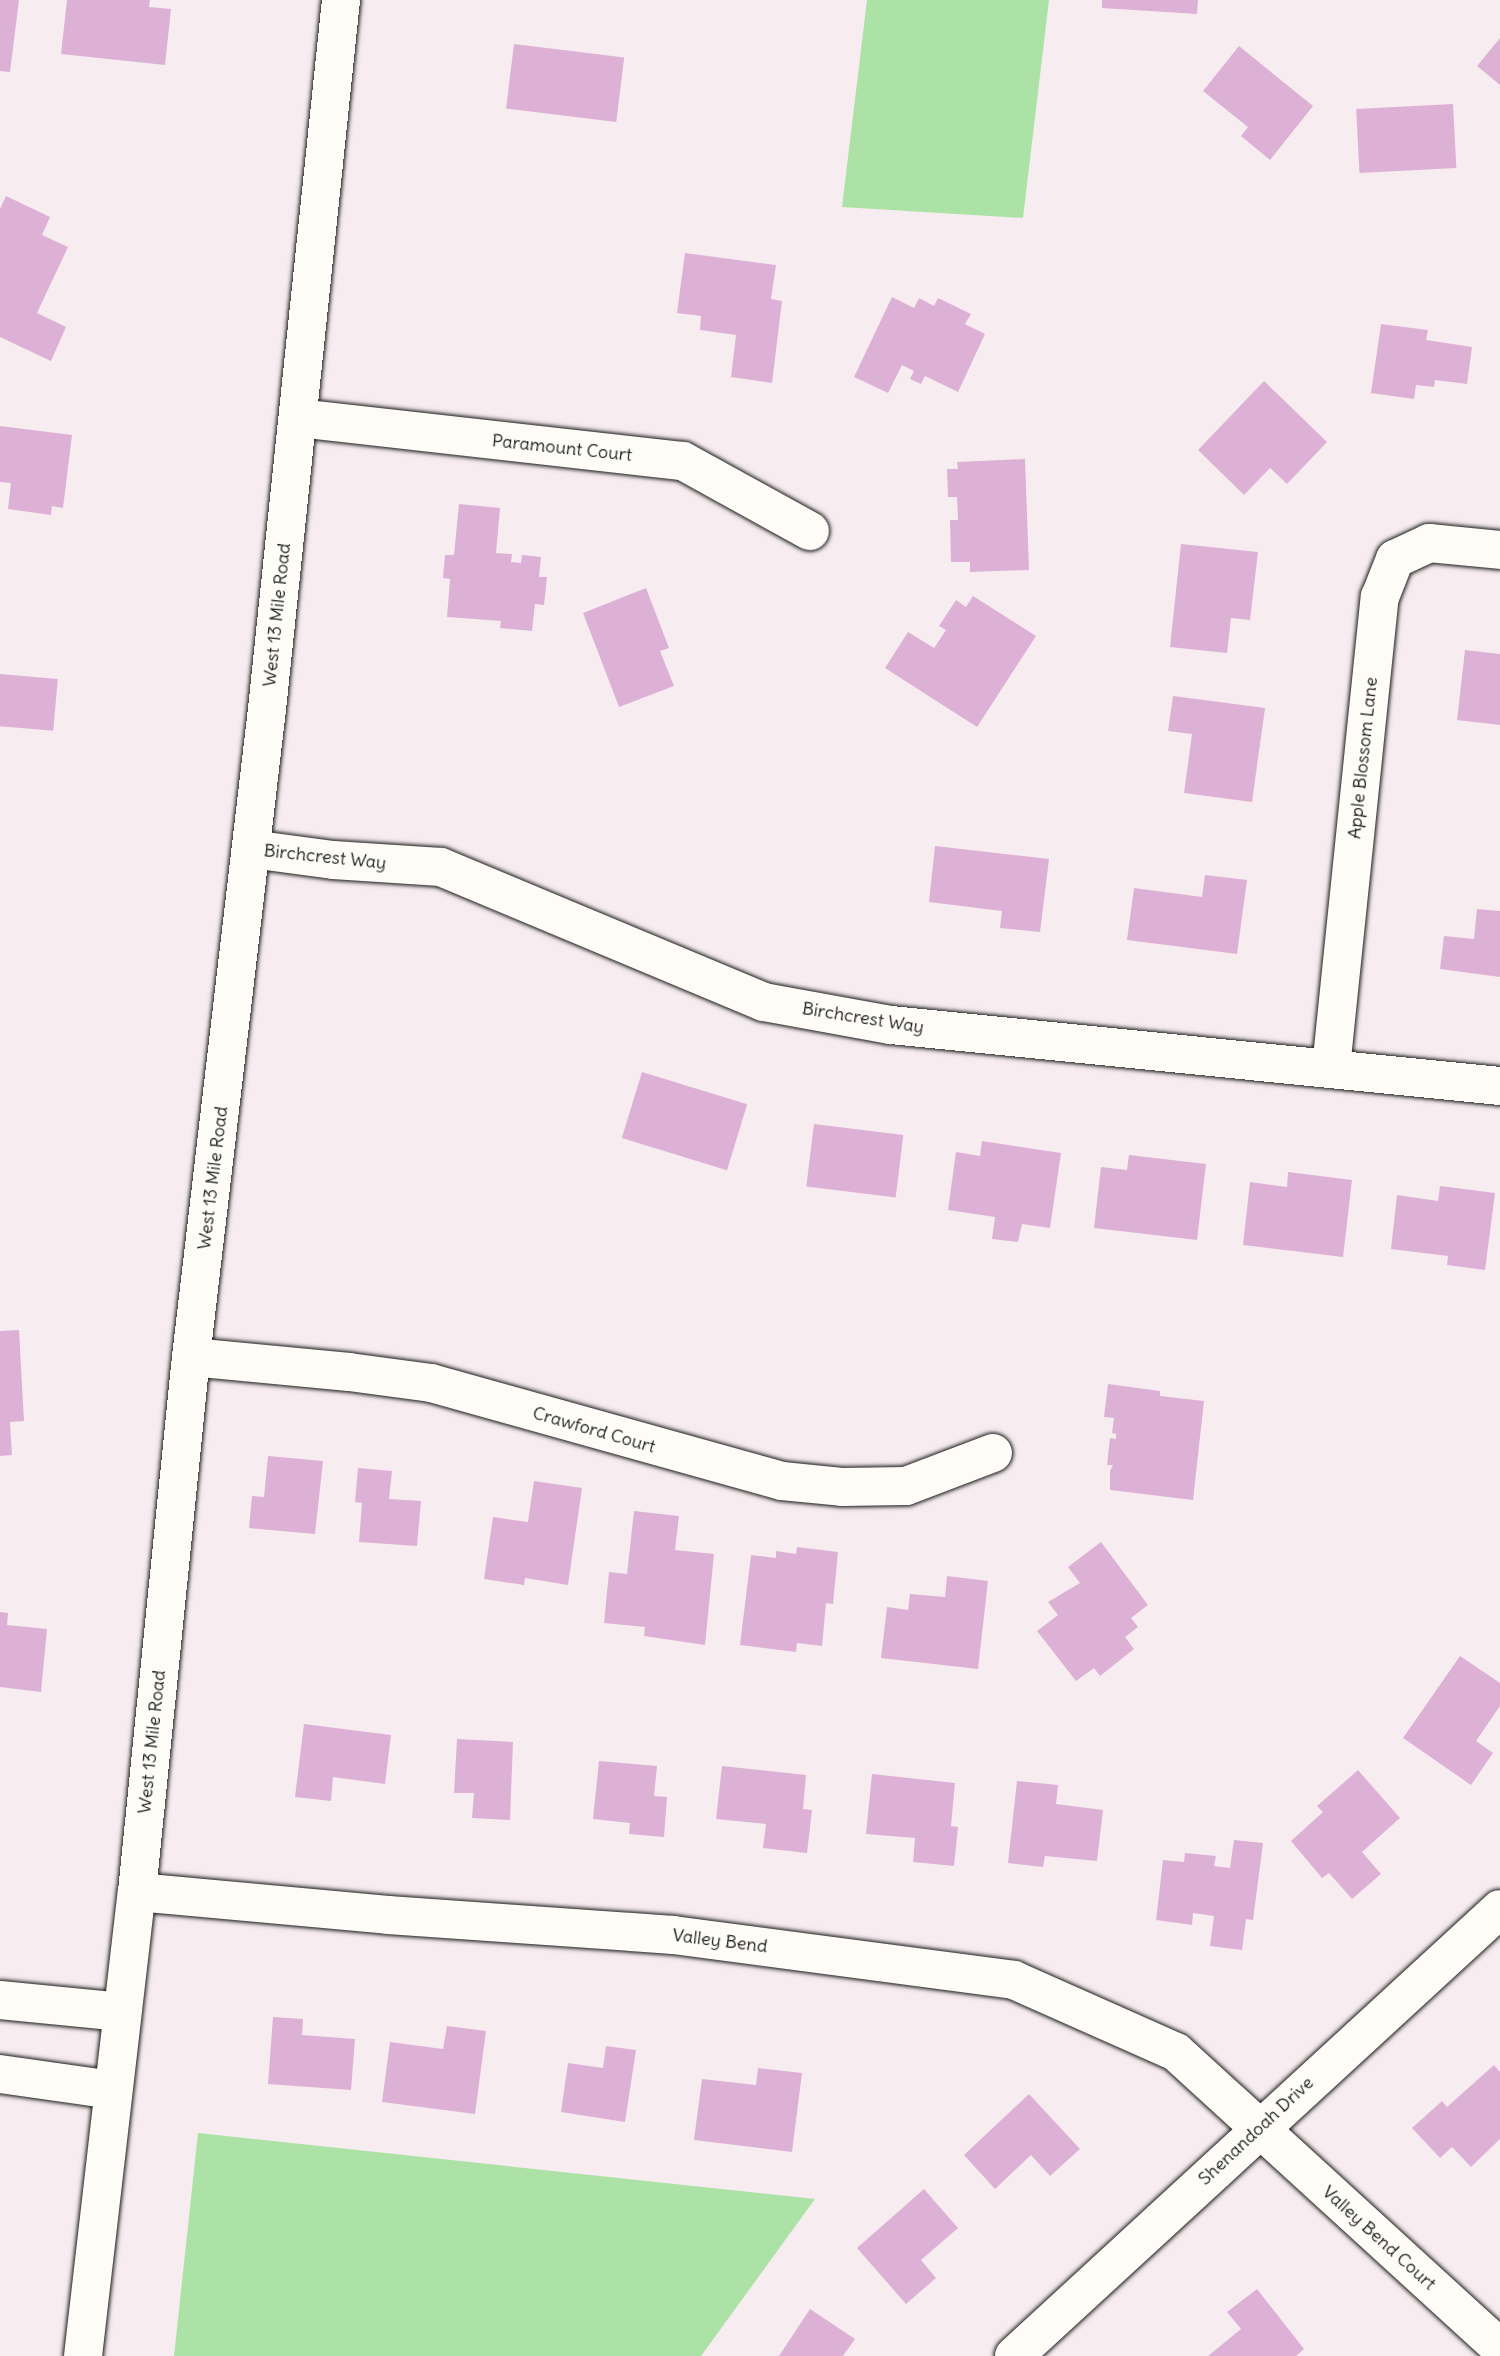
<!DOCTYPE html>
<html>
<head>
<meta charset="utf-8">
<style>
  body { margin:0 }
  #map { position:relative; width:1500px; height:2356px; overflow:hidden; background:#f7edf0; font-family:Delius,sans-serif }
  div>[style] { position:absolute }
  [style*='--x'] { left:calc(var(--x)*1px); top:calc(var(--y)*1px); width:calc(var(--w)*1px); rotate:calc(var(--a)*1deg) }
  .green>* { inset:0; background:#ace2a5 }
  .building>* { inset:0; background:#ddb1d5; transform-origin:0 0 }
  .roads { filter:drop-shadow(0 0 2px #1c1c1c) drop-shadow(0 0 2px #1c1c1c) }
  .minor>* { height:38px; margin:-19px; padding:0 19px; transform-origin:19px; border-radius:19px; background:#fdfcf7 }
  span { translate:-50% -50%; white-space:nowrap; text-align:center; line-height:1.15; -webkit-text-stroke:7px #fdfcf7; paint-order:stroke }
  .street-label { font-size:18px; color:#1c1c1c }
</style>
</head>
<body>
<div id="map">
  <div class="green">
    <i style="clip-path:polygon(867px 0,1049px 0,1023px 218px,842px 207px)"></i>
    <i style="clip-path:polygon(198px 2133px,815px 2199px,701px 2356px,174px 2356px)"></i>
  </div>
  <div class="building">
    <i style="clip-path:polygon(0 0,19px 0,10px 72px,0 71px)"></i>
    <i style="clip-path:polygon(67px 0,150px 0,149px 7px,171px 9px,165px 65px,61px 54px)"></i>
    <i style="clip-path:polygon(1102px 0,1198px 0,1197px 14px,1102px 8px)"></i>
    <i style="clip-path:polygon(1500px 38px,1500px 85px,1477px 66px)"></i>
    <i style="left:514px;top:44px;width:111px;height:65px;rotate:7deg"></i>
    <i style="clip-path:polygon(1239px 46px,1313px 106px,1270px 160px,1241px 136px,1248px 127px,1203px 91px)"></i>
    <i style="left:1453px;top:104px;width:64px;height:97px;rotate:87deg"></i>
    <i style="clip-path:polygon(6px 196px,50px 217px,42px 235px,68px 247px,37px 313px,66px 327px,51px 361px,0 337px,0 209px)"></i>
    <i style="clip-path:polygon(685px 253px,776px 265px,771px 299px,782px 301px,772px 383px,731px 377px,736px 335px,700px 330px,701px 316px,677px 313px)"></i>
    <i style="clip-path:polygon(892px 297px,914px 308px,919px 298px,934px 306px,938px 298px,971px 314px,965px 324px,985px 334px,958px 392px,925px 376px,921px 384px,910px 379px,914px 371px,902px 365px,888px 393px,854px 377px)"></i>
    <i style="clip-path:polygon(1381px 324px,1428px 330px,1426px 340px,1472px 347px,1467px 384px,1435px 380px,1434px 387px,1416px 385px,1414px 399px,1371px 393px)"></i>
    <i style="clip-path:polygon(1264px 381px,1327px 442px,1287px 484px,1270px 468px,1244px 495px,1198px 450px)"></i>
    <i style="clip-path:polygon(0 426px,72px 435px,63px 508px,52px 506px,51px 515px,8px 509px,11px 483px,0 482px)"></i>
    <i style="clip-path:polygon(1025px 459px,1029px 570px,970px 572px,970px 562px,951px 562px,950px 520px,958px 520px,957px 497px,948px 497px,947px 469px,958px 469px,957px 462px)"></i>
    <i style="clip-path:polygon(459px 504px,500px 508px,496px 553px,512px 554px,511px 562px,521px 563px,522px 555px,541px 557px,539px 577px,547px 577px,544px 605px,535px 604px,532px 631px,500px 628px,501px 621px,447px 617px,450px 579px,443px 578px,445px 555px,454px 555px)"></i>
    <i style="clip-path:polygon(1181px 544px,1258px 552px,1250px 620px,1231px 618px,1227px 653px,1170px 647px)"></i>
    <i style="clip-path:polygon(646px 588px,669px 648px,660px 651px,674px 686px,619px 707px,583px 613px)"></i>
    <i style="clip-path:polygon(973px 596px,1036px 636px,977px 727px,885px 668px,908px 632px,934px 648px,946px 630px,939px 626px,956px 600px,966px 607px)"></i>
    <i style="clip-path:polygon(1465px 650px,1500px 654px,1500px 725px,1457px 720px)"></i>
    <i style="left:0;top:674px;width:58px;height:52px;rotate:5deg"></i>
    <i style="clip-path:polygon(1173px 696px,1265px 708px,1252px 802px,1184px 793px,1192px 734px,1168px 731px)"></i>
    <i style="clip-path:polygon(935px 846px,1049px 859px,1040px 932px,1000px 928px,1002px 911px,929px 902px)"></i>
    <i style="clip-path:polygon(1205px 875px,1247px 880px,1237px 954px,1127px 940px,1134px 888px,1202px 897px)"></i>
    <i style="clip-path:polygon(1477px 909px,1500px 911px,1500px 977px,1440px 969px,1444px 936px,1474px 939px)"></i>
    <i style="left:642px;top:1072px;width:110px;height:69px;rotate:17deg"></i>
    <i style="left:814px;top:1124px;width:90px;height:63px;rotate:7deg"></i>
    <i style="clip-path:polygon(982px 1141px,1061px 1153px,1050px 1228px,1022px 1224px,1018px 1242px,992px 1239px,995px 1217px,948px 1210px,956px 1152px,980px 1156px)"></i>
    <i style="clip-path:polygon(1129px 1155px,1206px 1164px,1197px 1240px,1094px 1228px,1101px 1167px,1127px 1170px)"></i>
    <i style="clip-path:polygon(1288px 1172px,1352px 1180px,1343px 1257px,1243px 1245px,1250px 1182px,1287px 1187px)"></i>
    <i style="clip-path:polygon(1440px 1186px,1495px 1193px,1485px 1270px,1447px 1265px,1448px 1256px,1391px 1249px,1397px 1195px,1438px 1201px)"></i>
    <i style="clip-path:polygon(19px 1330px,24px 1421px,10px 1422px,12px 1455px,0 1456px,0 1331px)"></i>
    <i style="clip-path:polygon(1108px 1384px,1160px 1391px,1160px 1396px,1204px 1401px,1193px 1500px,1110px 1490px,1110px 1471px,1113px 1465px,1107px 1465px,1110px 1438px,1116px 1439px,1116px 1434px,1112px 1433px,1114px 1418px,1104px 1417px)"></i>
    <i style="clip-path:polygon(268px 1456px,323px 1461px,315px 1534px,249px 1528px,252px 1496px,264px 1497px)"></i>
    <i style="clip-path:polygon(358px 1468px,392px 1471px,389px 1499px,421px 1501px,417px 1546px,359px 1542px,362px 1503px,355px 1502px)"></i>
    <i style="clip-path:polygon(534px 1481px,582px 1488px,568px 1585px,525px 1578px,524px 1585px,484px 1579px,493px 1517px,528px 1522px)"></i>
    <i style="clip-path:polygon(634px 1511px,679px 1516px,675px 1550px,714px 1554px,705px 1645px,644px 1636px,645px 1627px,604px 1623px,609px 1572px,627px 1574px)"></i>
    <i style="clip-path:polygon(1101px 1542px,1148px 1605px,1131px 1618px,1138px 1627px,1125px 1637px,1134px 1649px,1100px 1676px,1094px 1668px,1076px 1681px,1037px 1631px,1058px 1615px,1048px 1602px,1080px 1583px,1068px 1567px)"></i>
    <i style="clip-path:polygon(797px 1547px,838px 1552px,833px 1604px,826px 1603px,822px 1646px,797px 1643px,796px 1652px,740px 1645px,751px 1555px,776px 1558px,776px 1551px,796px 1554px)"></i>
    <i style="clip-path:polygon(947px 1576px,988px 1581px,978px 1669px,881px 1658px,887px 1607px,908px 1610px,910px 1594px,945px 1597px)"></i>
    <i style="clip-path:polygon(0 1612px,8px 1613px,7px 1625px,47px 1629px,41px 1692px,0 1687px)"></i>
    <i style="clip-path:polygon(1460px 1656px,1500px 1683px,1500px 1706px,1476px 1741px,1493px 1753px,1471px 1785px,1403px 1738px)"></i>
    <i style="clip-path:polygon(304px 1724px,391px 1735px,385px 1784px,333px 1777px,331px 1801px,295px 1797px)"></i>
    <i style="clip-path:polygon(457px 1739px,513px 1742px,510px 1820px,472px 1818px,474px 1793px,454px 1793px)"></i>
    <i style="clip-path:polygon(599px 1761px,657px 1766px,654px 1796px,667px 1797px,664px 1837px,629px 1834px,630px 1823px,593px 1819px)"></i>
    <i style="clip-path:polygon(722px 1766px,806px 1775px,803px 1809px,812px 1810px,807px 1853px,763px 1848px,766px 1824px,716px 1819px)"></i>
    <i style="clip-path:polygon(1358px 1770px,1400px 1818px,1362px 1852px,1381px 1874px,1352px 1899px,1329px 1873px,1322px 1878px,1291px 1841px,1323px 1812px,1317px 1806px)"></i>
    <i style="clip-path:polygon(872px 1774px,955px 1783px,951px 1826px,958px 1827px,954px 1866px,913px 1862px,915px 1838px,866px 1834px)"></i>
    <i style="clip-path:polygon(1017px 1781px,1058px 1785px,1056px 1804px,1103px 1810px,1097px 1861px,1045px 1856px,1043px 1867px,1008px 1863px)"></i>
    <i style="clip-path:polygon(1234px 1840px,1263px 1843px,1253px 1920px,1246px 1919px,1242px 1950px,1210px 1946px,1214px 1916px,1193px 1913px,1192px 1925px,1156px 1920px,1163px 1860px,1184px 1862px,1185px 1853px,1216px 1856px,1214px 1866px,1230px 1868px)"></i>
    <i style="clip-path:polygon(273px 2017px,303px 2019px,302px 2035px,355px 2039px,351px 2090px,268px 2084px)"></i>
    <i style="clip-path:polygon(447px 2026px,486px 2031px,475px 2114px,382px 2102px,390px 2042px,443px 2049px)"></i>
    <i style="clip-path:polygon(606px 2046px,636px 2050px,625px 2122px,561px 2112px,568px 2063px,603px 2068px)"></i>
    <i style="clip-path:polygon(1494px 2065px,1500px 2072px,1500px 2139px,1471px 2167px,1452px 2147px,1440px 2158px,1412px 2128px,1442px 2101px,1447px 2107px)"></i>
    <i style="clip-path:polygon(758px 2068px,802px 2073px,792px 2152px,694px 2140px,702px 2079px,756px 2085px)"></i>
    <i style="clip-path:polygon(1029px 2094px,1080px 2149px,1050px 2176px,1031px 2155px,995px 2189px,964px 2155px)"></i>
    <i style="clip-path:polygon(924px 2189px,958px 2228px,921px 2260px,936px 2278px,906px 2304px,857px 2248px)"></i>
    <i style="clip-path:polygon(1257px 2289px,1304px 2349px,1296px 2356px,1208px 2356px,1241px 2329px,1227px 2312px)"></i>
    <i style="clip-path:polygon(810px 2309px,855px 2339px,843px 2356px,779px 2356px)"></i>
  </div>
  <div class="roads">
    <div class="minor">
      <i style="--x:298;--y:418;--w:387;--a:6.4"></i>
      <i style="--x:683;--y:461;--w:145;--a:28.9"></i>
      <i style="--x:251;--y:849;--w:83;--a:7.6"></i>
      <i style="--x:333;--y:860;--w:108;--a:3.7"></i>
      <i style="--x:441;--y:867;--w:350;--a:22.7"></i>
      <i style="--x:764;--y:1002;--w:129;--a:10.3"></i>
      <i style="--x:891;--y:1025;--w:612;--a:5.72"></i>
      <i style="--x:1331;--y:1068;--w:474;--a:-84.1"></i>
      <i style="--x:1380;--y:597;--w:41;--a:-68.5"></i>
      <i style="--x:1395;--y:559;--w:38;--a:-25"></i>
      <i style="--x:1429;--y:543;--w:71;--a:5.6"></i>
      <i style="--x:191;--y:1357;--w:159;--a:5.4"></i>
      <i style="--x:349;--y:1372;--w:83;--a:7.6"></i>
      <i style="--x:431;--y:1383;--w:364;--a:15.6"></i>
      <i style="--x:782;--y:1481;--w:60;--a:5.7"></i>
      <i style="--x:842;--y:1487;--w:64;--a:-0.9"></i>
      <i style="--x:906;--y:1486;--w:93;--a:-20.8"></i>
      <i style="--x:137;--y:1892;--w:252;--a:5.2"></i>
      <i style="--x:388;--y:1915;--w:286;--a:4"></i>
      <i style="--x:673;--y:1935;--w:344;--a:7.5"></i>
      <i style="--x:1014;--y:1980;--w:177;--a:24"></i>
      <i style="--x:1176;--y:2052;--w:439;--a:42.4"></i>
      <i style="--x:0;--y:2000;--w:123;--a:5.6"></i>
      <i style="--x:0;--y:2074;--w:114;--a:8.1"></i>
      <i style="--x:83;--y:2356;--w:467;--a:-83.4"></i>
      <i style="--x:137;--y:1892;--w:538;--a:-84.24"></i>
      <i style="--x:191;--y:1357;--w:652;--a:-83.31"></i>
      <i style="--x:267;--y:709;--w:713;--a:-84.04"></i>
      <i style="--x:1014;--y:2356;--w:660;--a:-42.61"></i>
    </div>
  </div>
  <div class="street-label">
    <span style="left:562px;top:448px;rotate:6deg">Paramount Court</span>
    <span style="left:277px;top:615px;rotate:-84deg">West 13 Mile Road</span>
    <span style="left:1363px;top:758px;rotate:-84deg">Apple Blossom Lane</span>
    <span style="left:325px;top:857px;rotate:6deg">Birchcrest Way</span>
    <span style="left:863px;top:1018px;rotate:9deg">Birchcrest Way</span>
    <span style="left:213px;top:1178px;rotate:-83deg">West 13 Mile Road</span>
    <span style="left:594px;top:1430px;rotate:16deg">Crawford Court</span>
    <span style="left:152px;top:1742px;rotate:-84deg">West 13 Mile Road</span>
    <span style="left:720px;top:1941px;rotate:7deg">Valley Bend</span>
    <span style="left:1256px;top:2131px;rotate:-43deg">Shenandoah Drive</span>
    <span style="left:1379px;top:2238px;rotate:42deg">Valley Bend Court</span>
  </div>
</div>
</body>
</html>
